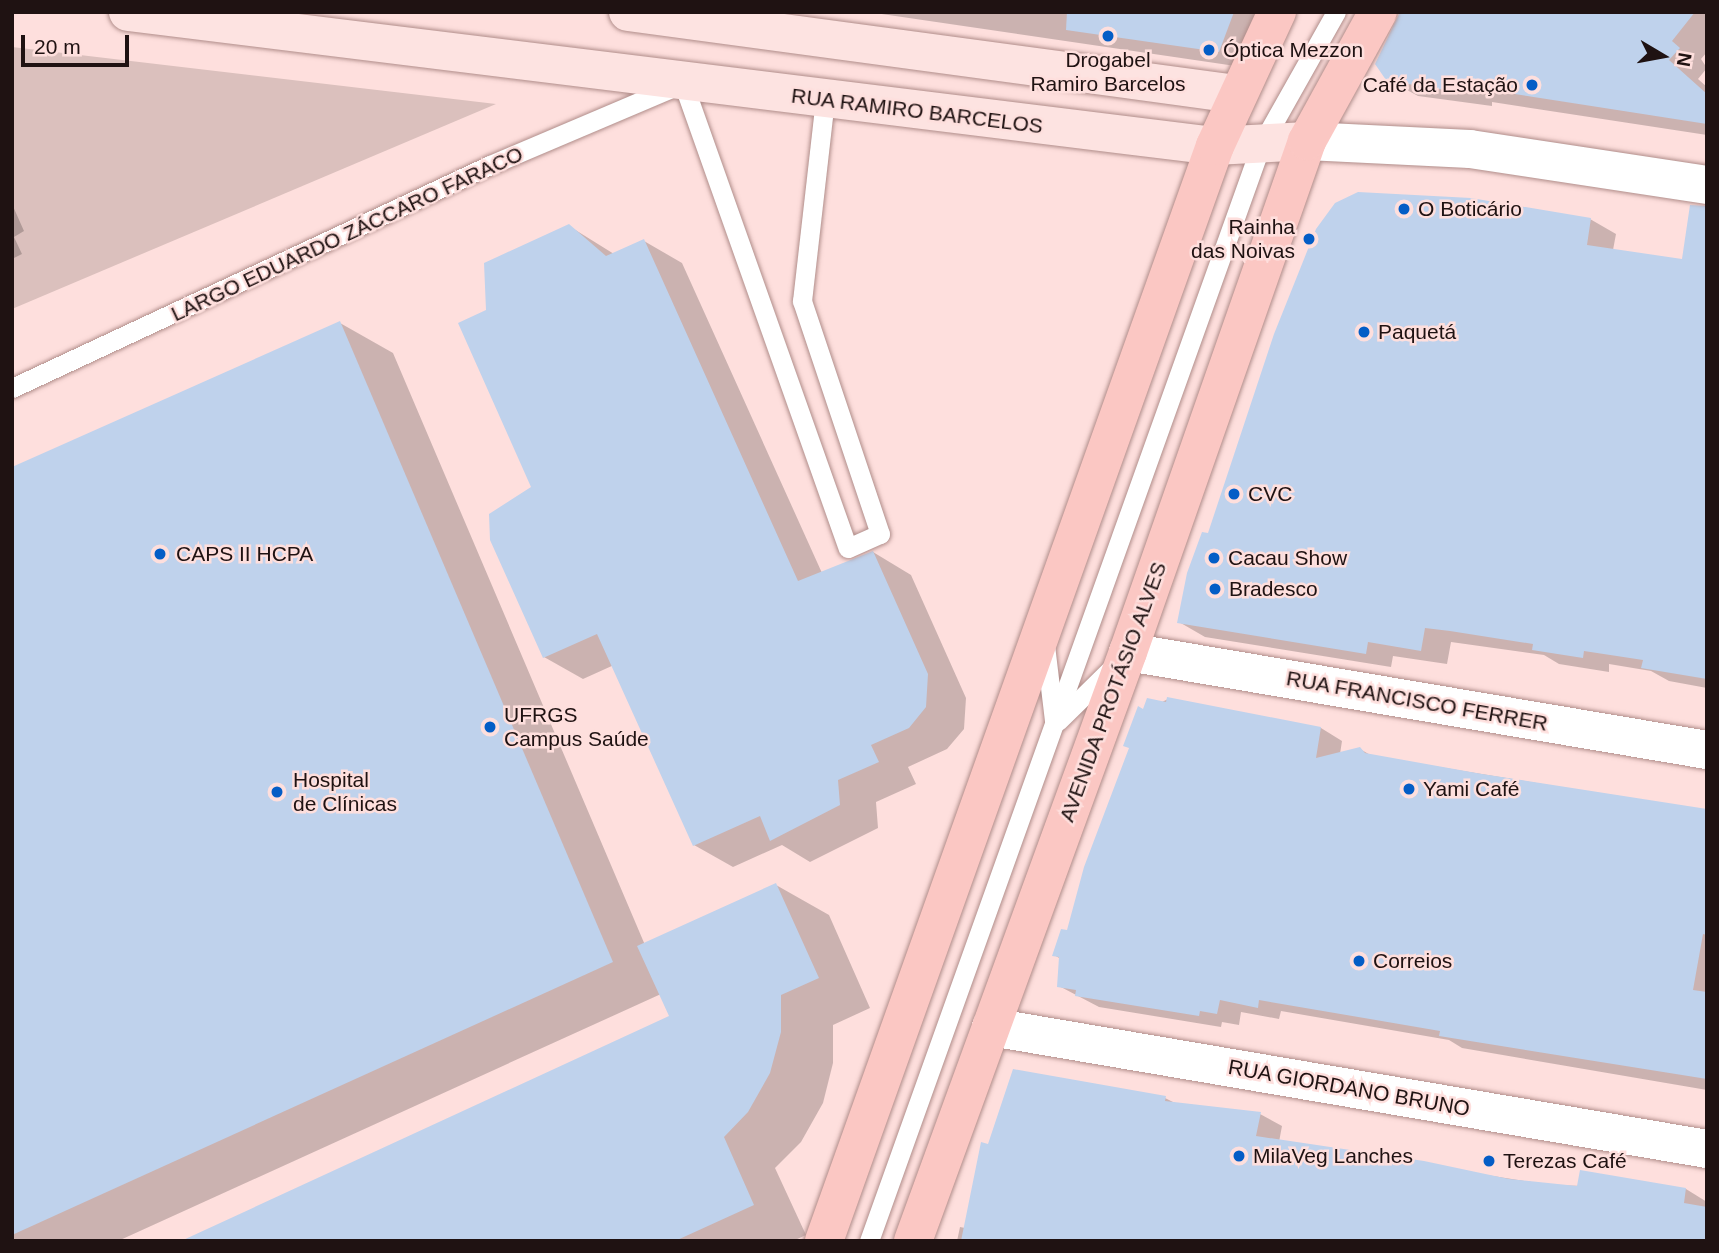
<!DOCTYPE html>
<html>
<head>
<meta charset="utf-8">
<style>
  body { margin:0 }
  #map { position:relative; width:1719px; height:1253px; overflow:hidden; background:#fedfdd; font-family:Arial,sans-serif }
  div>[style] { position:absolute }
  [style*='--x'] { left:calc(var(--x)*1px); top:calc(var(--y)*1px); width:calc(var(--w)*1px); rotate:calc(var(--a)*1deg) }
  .green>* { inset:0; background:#dbc0bd }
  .shadow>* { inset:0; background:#0003 }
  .building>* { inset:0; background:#bfd2ec }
  .roads { filter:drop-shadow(0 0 2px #b08d8a) drop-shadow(0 0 2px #b08d8a) }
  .service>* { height:19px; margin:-9.5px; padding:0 9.5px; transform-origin:9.5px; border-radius:9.5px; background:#fff }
  .minor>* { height:38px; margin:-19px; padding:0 19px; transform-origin:19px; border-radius:19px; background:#fff }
  .tertiary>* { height:38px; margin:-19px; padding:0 19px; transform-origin:19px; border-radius:19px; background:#fff }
  .secondary>* { height:38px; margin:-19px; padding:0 19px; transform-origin:19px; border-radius:19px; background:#fde3e1 }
  .primary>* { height:38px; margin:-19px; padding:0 19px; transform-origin:19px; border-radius:19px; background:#fbc7c3 }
  .dots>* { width:19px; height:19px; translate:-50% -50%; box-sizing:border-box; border:4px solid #fedfdd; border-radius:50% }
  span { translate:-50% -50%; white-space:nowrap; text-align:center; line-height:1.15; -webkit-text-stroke:5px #fedfdd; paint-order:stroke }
  .poi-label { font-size:21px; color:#1f1212 }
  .left { translate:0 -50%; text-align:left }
  .right { translate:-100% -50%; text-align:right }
  .street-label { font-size:21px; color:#1f1212 }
  .frame { position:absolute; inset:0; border:14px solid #1f1212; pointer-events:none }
  .north { position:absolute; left:1628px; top:21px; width:70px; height:70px; -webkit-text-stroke:5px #fedfdd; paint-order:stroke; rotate:100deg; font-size:19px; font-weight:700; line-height:28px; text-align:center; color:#1f1212 }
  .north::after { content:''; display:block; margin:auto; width:24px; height:32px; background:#1f1212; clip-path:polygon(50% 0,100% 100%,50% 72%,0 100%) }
  .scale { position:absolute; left:21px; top:35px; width:108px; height:32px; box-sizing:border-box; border:4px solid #1f1212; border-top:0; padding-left:9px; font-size:21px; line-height:24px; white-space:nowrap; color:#1f1212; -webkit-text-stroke:5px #fedfdd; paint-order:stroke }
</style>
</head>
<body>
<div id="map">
  <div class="green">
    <i style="clip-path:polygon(12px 47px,496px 104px,12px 309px)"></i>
  </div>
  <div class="shadow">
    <i style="clip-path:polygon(868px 12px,1268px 12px,1249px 68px)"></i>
    <i style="clip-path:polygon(1401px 12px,1707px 12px,1707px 52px,1701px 59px,1707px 68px,1698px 79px,1707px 87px,1707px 135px,1492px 102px,1492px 106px,1418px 96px,1387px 79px)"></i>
    <i style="clip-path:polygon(12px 204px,24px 231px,14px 237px,22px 254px,12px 259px)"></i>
    <i style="clip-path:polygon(1590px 219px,1616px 234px,1613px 250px,1683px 261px,1707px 236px,1707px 688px,1669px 681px,1651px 671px,1609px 664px,1609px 672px,1559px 664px,1544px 655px,1451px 642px,1447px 664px,1393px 656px,1391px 667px,1205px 637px,1179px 622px,1209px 535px)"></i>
    <i style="clip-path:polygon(569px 226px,614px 254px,644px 241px,682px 263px,822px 573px,873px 552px,911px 575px,966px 698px,964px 729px,947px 749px,908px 767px,916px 784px,876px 802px,878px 828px,810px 862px,782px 845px,733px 867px,694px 845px,614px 665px,583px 679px,544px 657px,533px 487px,488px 312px)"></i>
    <i style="clip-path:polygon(340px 323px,393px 353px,645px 945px,776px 885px,829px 915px,870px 1008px,833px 1025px,833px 1063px,823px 1103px,801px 1142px,775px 1168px,806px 1235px,793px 1241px,185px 1241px,671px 1017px,661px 994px,118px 1241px,12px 1241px,12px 469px)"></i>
    <i style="clip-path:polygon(1168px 699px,1321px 728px,1342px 741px,1340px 754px,1360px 749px,1372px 756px,1707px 811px,1707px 1090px,1462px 1048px,1449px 1040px,1281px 1011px,1279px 1019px,1241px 1012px,1239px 1025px,1222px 1022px,1221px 1027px,1099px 1007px,1059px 986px,1061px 959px,1054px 955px,1068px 932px,1144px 711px)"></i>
    <i style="clip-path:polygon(1165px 1098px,1177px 1104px,1260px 1114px,1282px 1126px,1279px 1142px,1550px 1185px,1686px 1189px,1707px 1202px,1707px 1241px,957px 1241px,960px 1227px,965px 1228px,989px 1146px)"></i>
  </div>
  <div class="building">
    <i style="clip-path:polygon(1067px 12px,1234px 12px,1219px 52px,1066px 30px)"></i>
    <i style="clip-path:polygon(1400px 12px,1695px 12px,1672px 41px,1680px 48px,1669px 60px,1707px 94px,1707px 124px,1463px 86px,1462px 90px,1436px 89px,1386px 80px,1375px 64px)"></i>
    <i style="clip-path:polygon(1358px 192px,1471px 198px,1591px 218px,1587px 245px,1682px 259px,1690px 205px,1707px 206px,1707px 679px,1641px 668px,1643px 660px,1584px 651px,1583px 658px,1532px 650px,1533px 644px,1450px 631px,1425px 628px,1421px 651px,1368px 642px,1366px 654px,1177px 623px,1187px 573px,1202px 532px,1208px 533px,1274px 334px,1316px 229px,1335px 203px)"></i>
    <i style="clip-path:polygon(569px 224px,606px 256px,644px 239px,798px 581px,873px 551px,928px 674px,926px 707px,909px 728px,871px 745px,879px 762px,838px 780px,840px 805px,770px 841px,760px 816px,693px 846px,597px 634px,543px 658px,490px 540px,489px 514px,531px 487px,458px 323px,486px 310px,484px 263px)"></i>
    <i style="clip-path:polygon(340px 321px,613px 962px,12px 1235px,12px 467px)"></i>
    <i style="clip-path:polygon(1167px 697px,1321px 727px,1316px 758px,1360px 747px,1365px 753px,1482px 774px,1707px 809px,1707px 935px,1703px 934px,1693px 990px,1707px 992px,1707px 1079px,1439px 1036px,1440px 1031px,1259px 1000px,1258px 1008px,1220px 1000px,1217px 1014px,1200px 1011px,1199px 1016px,1075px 996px,1076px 990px,1057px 987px,1059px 957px,1052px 956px,1061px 929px,1067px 930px,1084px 867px,1129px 748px,1123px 746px,1138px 706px,1143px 709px,1147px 698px,1166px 702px)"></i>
    <i style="clip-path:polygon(776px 883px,819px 978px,781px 995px,781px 1032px,770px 1073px,748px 1112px,724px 1137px,754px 1205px,675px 1241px,181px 1241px,669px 1016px,637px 946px)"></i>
    <i style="clip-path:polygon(1013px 1069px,1166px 1096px,1165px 1101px,1261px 1112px,1256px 1136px,1424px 1161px,1509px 1179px,1577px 1186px,1580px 1170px,1686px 1188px,1684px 1203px,1707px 1207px,1707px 1241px,961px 1241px,981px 1142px,988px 1144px)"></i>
  </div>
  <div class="roads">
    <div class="service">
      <i style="--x:12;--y:388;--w:527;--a:-25.01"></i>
      <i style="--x:490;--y:165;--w:210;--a:-23"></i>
      <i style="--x:683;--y:83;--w:493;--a:70.5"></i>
      <i style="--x:848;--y:548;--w:35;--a:-24"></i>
      <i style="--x:880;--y:534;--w:246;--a:-108.5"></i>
      <i style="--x:802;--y:301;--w:202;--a:-83.5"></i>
      <i style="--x:1045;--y:645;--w:76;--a:83.2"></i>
      <i style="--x:1058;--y:721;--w:78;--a:-44.5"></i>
      <i style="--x:869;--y:1241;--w:1164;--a:-70.32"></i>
      <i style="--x:1261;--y:145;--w:153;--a:-60.6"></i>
    </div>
    <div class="minor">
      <i style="--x:1128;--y:652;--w:587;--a:9.61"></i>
      <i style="--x:991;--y:1027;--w:726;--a:9.67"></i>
    </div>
    <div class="tertiary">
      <i style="--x:1307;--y:141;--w:163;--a:2.8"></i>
      <i style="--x:1470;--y:149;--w:240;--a:8.6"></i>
    </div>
    <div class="secondary">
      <i style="--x:128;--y:12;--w:1095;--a:7.03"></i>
      <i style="--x:1215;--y:146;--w:92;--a:-3.1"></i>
      <i style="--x:628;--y:12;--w:614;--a:7.68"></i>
    </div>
    <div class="primary">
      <i style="--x:824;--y:1241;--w:1163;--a:-70.35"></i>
      <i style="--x:1215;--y:146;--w:148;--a:-65.2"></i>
      <i style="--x:913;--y:1241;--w:627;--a:-69.95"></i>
      <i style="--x:1128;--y:652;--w:541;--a:-70.69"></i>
      <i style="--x:1307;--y:141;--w:147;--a:-61.2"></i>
    </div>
  </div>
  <div class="dots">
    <i style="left:1108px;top:36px;background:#045dc6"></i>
    <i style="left:1209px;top:50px;background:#045dc6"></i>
    <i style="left:1532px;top:85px;background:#045dc6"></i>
    <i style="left:1404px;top:209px;background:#045dc6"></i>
    <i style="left:1309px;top:239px;background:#045dc6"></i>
    <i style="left:1364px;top:332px;background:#045dc6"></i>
    <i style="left:1234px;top:494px;background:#045dc6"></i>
    <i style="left:160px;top:554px;background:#045dc6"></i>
    <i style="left:1214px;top:558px;background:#045dc6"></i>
    <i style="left:1215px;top:589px;background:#045dc6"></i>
    <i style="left:490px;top:727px;background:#045dc6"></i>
    <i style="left:1409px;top:789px;background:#045dc6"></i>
    <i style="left:277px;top:792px;background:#045dc6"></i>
    <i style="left:1359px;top:961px;background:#045dc6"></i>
    <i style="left:1239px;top:1156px;background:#045dc6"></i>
    <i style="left:1489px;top:1161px;background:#045dc6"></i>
  </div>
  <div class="poi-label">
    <span class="left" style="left:1223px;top:50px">Óptica Mezzon</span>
    <span style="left:1108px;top:72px">Drogabel<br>Ramiro Barcelos</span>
    <span class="right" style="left:1518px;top:85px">Café da Estação</span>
    <span class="left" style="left:1418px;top:209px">O Boticário</span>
    <span class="right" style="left:1295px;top:239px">Rainha<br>das Noivas</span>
    <span class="left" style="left:1378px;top:332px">Paquetá</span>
    <span class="left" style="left:1248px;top:494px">CVC</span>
    <span class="left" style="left:176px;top:554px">CAPS II HCPA</span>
    <span class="left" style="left:1228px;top:558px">Cacau Show</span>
    <span class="left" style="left:1229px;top:589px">Bradesco</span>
    <span class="left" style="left:504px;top:727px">UFRGS<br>Campus Saúde</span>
    <span class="left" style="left:293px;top:792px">Hospital<br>de Clínicas</span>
    <span class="left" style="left:1423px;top:789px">Yami Café</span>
    <span class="left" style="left:1373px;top:961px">Correios</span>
    <span class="left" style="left:1253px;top:1156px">MilaVeg Lanches</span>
    <span class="left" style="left:1503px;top:1161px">Terezas Café</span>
  </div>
  <div class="street-label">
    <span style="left:917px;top:111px;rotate:7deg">RUA RAMIRO BARCELOS</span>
    <span style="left:347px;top:234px;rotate:-25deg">LARGO EDUARDO ZÁCCARO FARACO</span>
    <span style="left:1113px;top:692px;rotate:-70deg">AVENIDA PROTÁSIO ALVES</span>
    <span style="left:1417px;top:701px;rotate:10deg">RUA FRANCISCO FERRER</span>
    <span style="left:1349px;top:1088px;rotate:10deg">RUA GIORDANO BRUNO</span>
  </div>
  <div class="frame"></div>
  <div class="north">N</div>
  <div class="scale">20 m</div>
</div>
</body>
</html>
